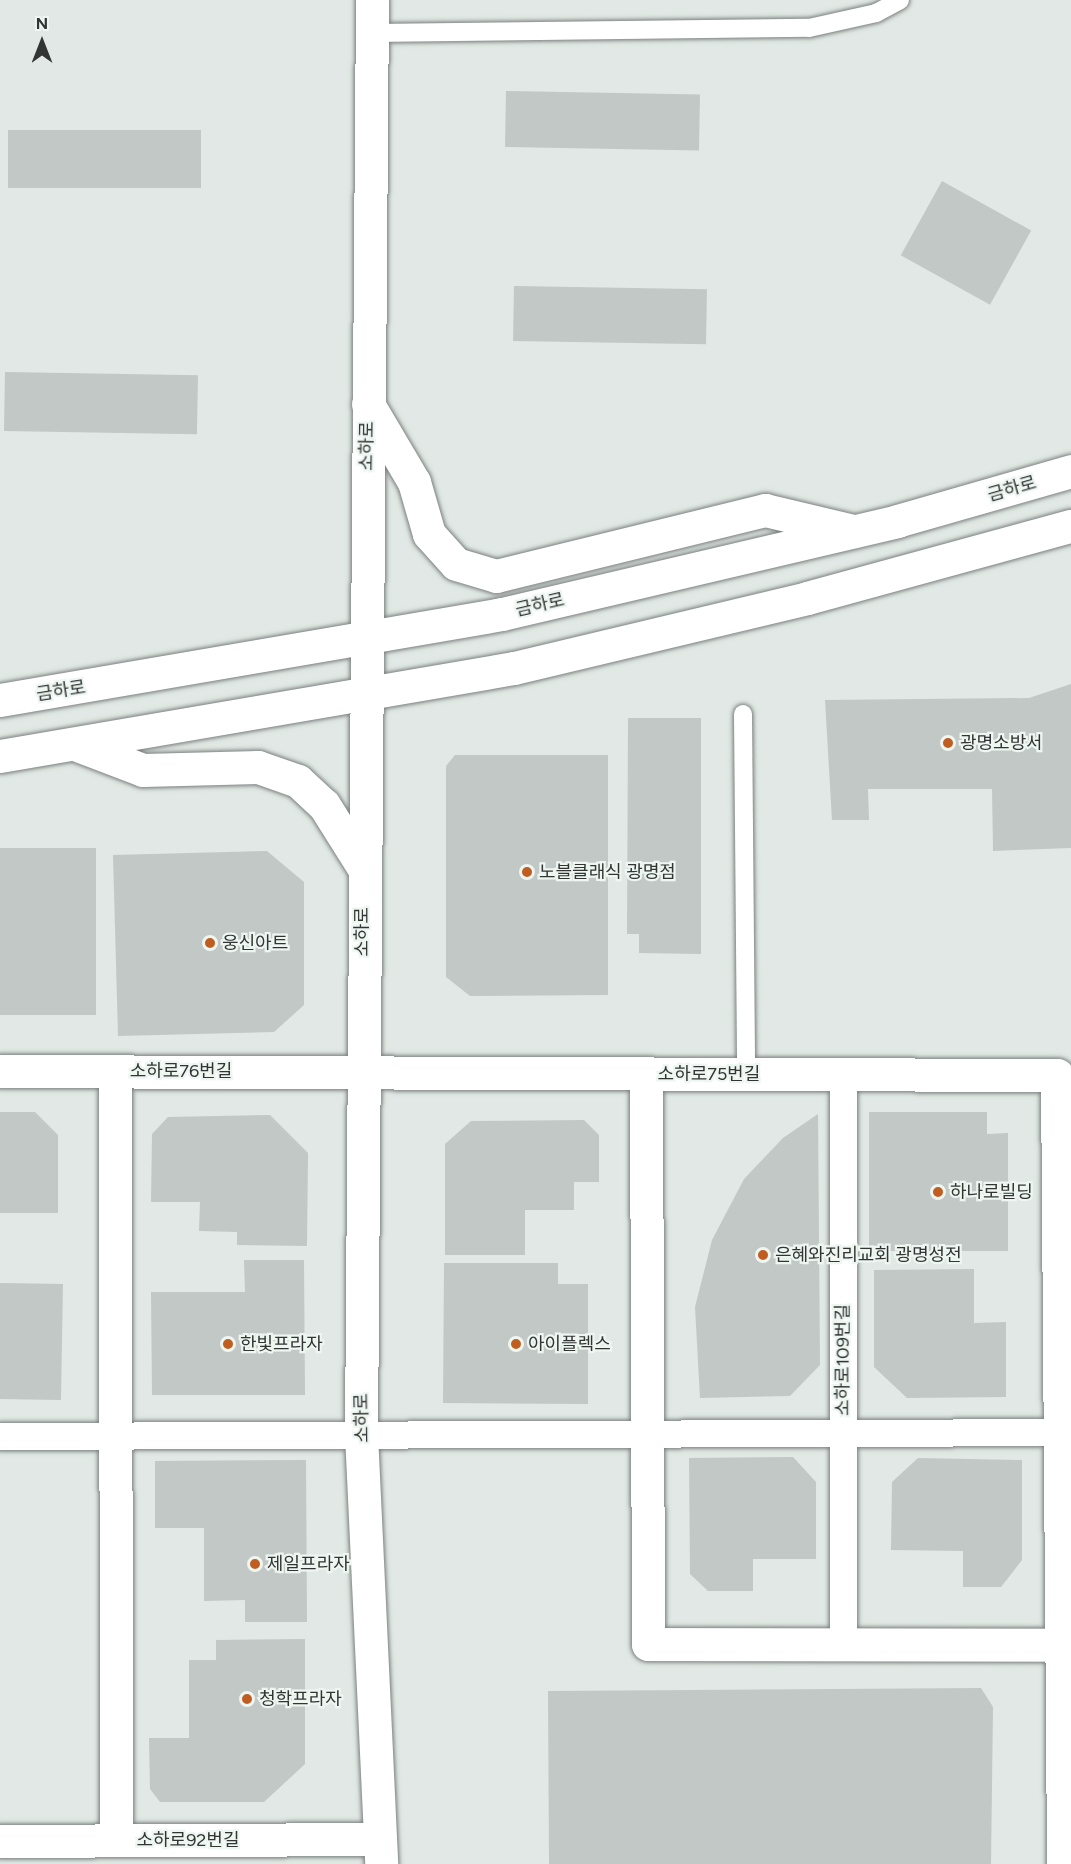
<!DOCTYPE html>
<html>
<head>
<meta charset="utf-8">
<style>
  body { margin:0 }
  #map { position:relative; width:1071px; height:1864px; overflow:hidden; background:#e1e8e5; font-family:Figtree,"Noto Sans KR",sans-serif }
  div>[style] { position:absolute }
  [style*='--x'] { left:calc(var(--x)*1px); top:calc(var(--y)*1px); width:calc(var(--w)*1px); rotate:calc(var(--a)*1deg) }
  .building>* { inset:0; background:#c1c8c5; transform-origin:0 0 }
  .roads { filter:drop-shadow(0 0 2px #7b817f) drop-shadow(0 0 2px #7b817f) }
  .service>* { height:18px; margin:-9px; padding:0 9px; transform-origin:9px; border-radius:9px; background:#fff }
  .pedestrian>* { height:27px; margin:-13.5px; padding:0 13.5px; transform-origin:13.5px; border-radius:13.5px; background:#fff }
  .minor>* { height:33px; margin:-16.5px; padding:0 16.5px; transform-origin:16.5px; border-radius:16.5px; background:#fff }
  .tertiary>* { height:33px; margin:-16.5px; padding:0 16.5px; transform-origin:16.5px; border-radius:16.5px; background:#fff }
  .secondary>* { height:33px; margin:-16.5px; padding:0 16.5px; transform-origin:16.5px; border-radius:16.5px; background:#fff }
  .dots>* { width:16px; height:16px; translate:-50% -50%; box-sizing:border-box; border:3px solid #eef6f2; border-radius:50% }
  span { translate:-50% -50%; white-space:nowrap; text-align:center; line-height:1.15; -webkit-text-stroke:4.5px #eef6f2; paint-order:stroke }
  .street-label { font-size:18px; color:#323534 }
  .poi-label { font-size:18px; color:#323534 }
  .left { translate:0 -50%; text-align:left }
  .north { position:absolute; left:12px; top:12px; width:60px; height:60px; -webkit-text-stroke:4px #eef6f2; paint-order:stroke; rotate:0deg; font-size:16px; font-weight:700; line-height:24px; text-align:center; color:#323534 }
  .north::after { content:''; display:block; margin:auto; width:21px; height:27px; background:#323534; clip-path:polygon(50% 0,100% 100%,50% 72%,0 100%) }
</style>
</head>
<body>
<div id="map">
  <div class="building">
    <i style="left:506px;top:91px;width:194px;height:56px;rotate:1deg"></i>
    <i style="left:8px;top:130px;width:193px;height:58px"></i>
    <i style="left:942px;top:181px;width:102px;height:85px;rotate:29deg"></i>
    <i style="left:514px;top:286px;width:193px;height:55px;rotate:1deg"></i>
    <i style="left:5px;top:372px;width:193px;height:59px;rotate:1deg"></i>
    <i style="clip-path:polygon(1071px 684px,1071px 848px,993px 851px,992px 789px,868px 789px,869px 820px,832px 820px,825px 700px,1029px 698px)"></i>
    <i style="clip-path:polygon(628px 718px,701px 718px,701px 954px,639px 953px,639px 934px,627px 934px)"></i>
    <i style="clip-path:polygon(455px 755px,608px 755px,608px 995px,470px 996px,446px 977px,446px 766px)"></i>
    <i style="left:0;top:848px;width:96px;height:167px"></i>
    <i style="clip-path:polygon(267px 851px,304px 882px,304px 1005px,274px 1032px,118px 1036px,113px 855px)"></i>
    <i style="clip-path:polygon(0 1112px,35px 1112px,58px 1135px,58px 1213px,0 1213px)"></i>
    <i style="clip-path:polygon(869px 1112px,987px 1112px,987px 1134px,1008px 1133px,1008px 1251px,869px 1251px)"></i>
    <i style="clip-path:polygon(818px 1114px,820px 1365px,790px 1396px,700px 1398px,695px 1307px,712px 1240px,744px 1179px,783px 1138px)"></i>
    <i style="clip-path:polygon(270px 1115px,308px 1153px,307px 1246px,237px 1245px,237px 1232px,199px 1231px,200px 1202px,151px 1202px,152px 1134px,168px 1117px)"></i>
    <i style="clip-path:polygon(584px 1120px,599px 1135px,599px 1182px,574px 1182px,574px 1210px,525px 1210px,525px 1255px,445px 1255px,445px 1144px,471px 1121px)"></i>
    <i style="clip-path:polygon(244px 1260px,304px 1260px,305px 1395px,152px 1395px,151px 1292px,245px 1292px)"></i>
    <i style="clip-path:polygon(444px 1263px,558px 1263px,558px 1284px,588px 1284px,588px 1404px,443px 1403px)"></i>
    <i style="clip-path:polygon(974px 1269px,974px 1323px,1006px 1322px,1006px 1397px,907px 1398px,874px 1367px,874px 1270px)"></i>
    <i style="left:0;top:1283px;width:63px;height:116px;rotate:1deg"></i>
    <i style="clip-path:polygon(793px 1457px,816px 1482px,816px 1559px,753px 1559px,753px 1591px,708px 1591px,690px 1574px,689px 1458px)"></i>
    <i style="clip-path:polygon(918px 1458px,1022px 1460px,1022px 1560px,1001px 1587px,963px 1587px,963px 1551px,891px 1550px,892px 1482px)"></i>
    <i style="clip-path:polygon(306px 1460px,307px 1622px,245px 1622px,245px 1600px,204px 1601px,204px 1528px,155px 1528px,155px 1461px)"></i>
    <i style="clip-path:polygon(305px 1639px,305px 1764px,264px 1802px,160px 1802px,150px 1789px,149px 1738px,189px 1738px,189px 1660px,216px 1660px,216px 1640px)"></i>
    <i style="clip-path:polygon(981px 1688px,993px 1707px,991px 1864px,549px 1864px,548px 1691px)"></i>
  </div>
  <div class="roads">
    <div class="service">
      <i style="--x:373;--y:33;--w:436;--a:-0.7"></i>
      <i style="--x:809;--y:28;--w:69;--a:-12.6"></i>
      <i style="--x:876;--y:13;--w:27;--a:-28"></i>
      <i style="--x:743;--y:714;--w:360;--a:89.5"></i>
    </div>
    <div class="pedestrian">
      <i style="--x:0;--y:1436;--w:1071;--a:-0.21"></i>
      <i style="--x:843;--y:1645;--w:571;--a:-90"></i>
    </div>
    <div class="minor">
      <i style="--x:0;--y:1071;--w:1057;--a:0.22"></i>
      <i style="--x:1057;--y:1075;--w:789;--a:89.56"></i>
      <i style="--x:115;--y:1071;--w:769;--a:89.93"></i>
      <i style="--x:646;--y:1073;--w:571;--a:89.8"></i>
      <i style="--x:648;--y:1644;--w:413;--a:0.1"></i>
      <i style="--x:0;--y:1841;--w:377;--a:-0.3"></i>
    </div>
    <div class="tertiary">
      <i style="--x:372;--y:0;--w:1434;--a:90.44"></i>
      <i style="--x:361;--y:1434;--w:430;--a:87.3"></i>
      <i style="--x:368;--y:404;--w:91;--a:59.5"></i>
      <i style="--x:414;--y:482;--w:54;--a:73.9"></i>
      <i style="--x:429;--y:534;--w:40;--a:48"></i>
      <i style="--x:456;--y:564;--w:42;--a:16.7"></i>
      <i style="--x:496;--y:576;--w:277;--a:-13.8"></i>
      <i style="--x:765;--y:510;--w:91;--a:13.3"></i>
      <i style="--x:75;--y:744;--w:73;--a:20.9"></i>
      <i style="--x:143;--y:770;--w:115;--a:-1.5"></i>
      <i style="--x:258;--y:767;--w:42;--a:19.3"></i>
      <i style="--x:298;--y:781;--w:35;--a:43"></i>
      <i style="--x:324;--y:805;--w:73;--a:57.8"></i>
    </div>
    <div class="secondary">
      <i style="--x:0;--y:700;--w:509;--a:-9.72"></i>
      <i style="--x:502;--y:614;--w:406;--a:-13.2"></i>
      <i style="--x:897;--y:521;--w:181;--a:-16"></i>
      <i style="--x:0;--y:756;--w:521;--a:-9.72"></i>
      <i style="--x:514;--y:668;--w:301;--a:-13.4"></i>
      <i style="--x:807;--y:598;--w:274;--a:-15.3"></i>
    </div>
  </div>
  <div class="dots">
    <i style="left:948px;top:743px;background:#c05e21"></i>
    <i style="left:527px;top:872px;background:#c05e21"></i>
    <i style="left:210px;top:943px;background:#c05e21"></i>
    <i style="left:938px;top:1192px;background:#c05e21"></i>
    <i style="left:763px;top:1255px;background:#c05e21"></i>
    <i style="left:228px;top:1344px;background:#c05e21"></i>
    <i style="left:516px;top:1344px;background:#c05e21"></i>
    <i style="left:255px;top:1564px;background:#c05e21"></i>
    <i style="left:247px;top:1699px;background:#c05e21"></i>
  </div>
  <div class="street-label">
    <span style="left:367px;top:446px;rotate:-89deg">소하로</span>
    <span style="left:1012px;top:489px;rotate:-16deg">금하로</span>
    <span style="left:540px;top:605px;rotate:-13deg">금하로</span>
    <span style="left:61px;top:691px;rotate:-9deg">금하로</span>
    <span style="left:362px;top:932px;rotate:-90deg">소하로</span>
    <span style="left:181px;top:1071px">소하로76번길</span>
    <span style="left:709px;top:1074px">소하로75번길</span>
    <span style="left:843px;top:1360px;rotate:-90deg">소하로109번길</span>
    <span style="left:362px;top:1418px;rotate:-91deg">소하로</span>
    <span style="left:188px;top:1840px">소하로92번길</span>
  </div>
  <div class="poi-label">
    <span class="left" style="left:960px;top:743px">광명소방서</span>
    <span class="left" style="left:539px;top:872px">노블클래식 광명점</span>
    <span class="left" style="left:222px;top:943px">웅신아트</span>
    <span class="left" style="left:950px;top:1192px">하나로빌딩</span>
    <span class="left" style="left:775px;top:1255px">은혜와진리교회 광명성전</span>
    <span class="left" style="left:240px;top:1344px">한빛프라자</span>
    <span class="left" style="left:528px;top:1344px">아이플렉스</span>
    <span class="left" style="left:267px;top:1564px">제일프라자</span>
    <span class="left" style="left:259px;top:1699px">청학프라자</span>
  </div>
  <div class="north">N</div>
</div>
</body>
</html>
